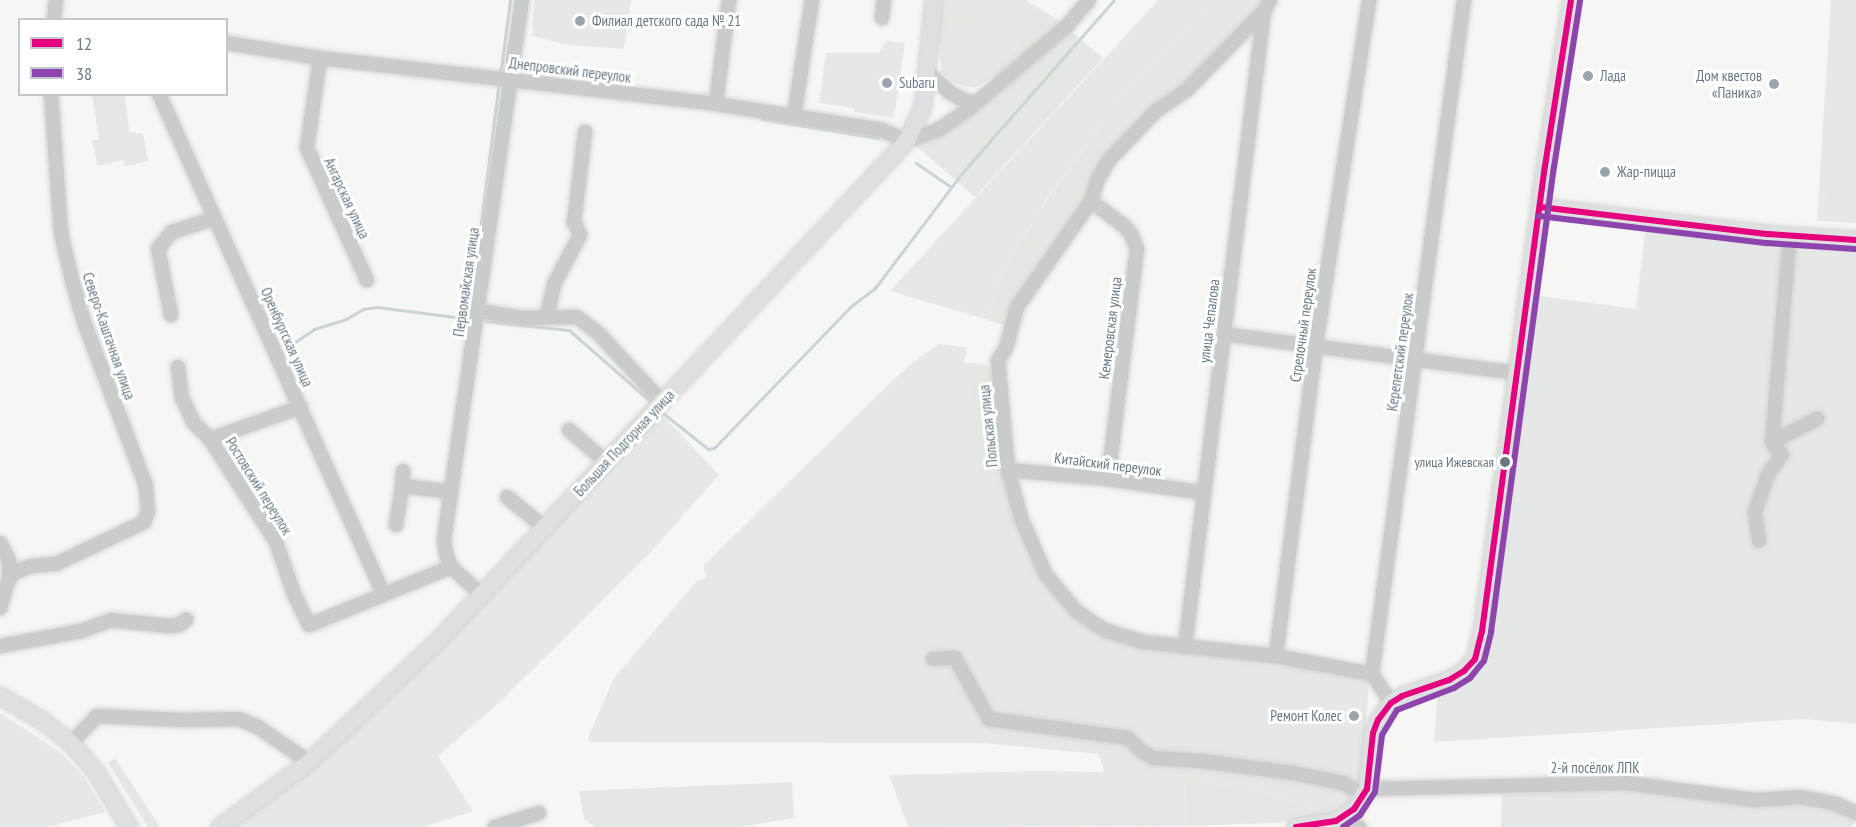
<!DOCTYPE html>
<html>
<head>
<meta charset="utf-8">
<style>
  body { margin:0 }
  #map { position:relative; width:1856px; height:827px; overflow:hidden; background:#f6f6f5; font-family:"PT Sans Narrow",sans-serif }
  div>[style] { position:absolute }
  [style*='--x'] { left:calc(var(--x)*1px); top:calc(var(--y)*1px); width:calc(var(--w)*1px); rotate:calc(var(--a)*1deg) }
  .built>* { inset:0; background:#e6e7e7 }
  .green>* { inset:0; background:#e5e8e2 }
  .stream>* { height:3px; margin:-1.5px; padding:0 1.5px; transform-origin:1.5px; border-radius:1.5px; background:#cad3d6 }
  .roads { filter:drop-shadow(0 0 2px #d3d3d3) drop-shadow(0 0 2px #d3d3d3) }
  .minor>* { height:14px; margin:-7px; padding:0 7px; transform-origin:7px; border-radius:7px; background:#cacccc }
  .major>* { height:16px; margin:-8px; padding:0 8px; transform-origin:8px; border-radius:8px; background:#dedfe0 }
  .bus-1>* { height:6px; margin:-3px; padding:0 3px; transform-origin:3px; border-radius:3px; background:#e5007d }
  .bus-2>* { height:6px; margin:-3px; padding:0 3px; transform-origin:3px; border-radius:3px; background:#8e44ad }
  .dots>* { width:16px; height:16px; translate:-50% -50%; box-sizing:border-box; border:3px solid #fff; border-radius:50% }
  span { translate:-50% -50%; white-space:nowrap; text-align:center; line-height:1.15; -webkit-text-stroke:6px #fff; paint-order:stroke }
  .bus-label { font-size:14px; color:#677884 }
  .right { translate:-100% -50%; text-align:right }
  .poi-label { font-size:15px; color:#677884 }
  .left { translate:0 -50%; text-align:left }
  .street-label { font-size:15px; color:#677884 }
  .legend { position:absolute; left:18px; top:18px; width:210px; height:78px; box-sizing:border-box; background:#fff; border:2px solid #c2c9ce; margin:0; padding:8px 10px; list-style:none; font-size:18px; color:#677884 }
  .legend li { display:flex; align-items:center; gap:12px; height:30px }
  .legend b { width:30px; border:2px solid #c2c9ce }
</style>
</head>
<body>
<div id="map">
  <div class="built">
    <i style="clip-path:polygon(535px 0,631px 0,624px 49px,568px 45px,532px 36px)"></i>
    <i style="clip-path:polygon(942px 0,1026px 0,1061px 22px,998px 80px,939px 43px)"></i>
    <i style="clip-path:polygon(1158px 0,1217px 0,1110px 114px,1046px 200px,1001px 275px,988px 320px,890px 291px)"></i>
    <i style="clip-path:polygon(1831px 0,1856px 0,1856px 223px,1817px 221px)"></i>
    <i style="clip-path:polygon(886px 41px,905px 43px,894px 118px,854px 112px,854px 108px,819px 103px,826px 53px,879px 53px)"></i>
    <i style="clip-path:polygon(1646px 225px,1856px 246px,1856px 724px,1803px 719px,1434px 742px,1438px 691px,1466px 674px,1532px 295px,1636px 309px)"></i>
    <i style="clip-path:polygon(940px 344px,967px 348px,964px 363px,974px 363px,971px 396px,1004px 471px,1042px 577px,1104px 635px,1369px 676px,1363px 774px,1354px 799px,1332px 815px,1259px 792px,1185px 779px,1187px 826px,908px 827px,889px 775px,1032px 771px,1104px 772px,1099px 754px,980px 743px,590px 742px,588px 738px,614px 678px,697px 581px,706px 577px,704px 565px,891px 382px,918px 358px)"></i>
    <i style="clip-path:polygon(661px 413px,719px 475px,647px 556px,502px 700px,438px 756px,473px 811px,423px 827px,227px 827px,309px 767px)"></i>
    <i style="clip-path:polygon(0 713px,61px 753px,84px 777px,105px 812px,48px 827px,0 827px)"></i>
    <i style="clip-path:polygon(1627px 788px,1755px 806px,1801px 802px,1835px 809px,1856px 818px,1856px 821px,1851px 827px,1501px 827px,1502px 795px)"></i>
  </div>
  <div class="green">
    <i style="clip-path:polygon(535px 0,557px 0,571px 25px,569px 33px,565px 35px,532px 27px)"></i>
    <i style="clip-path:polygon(944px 0,950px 0,949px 31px,954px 44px,963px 54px,984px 63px,1003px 61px,1016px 52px,1028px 30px,1026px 8px,1047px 17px,1051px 24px,1001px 73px,974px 88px,956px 84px,942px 73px,939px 51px)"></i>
    <i style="clip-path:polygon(958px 0,1008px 0,1014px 7px,1018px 28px,1009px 47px,998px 53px,986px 54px,966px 46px,957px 26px)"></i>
    <i style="clip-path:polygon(1217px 0,1264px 0,1260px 8px,1184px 85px,1153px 109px,1085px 199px,1007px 326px,988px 320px,1001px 275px,1044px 204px,1110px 114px)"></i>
    <i style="clip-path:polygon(1071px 31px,1103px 58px,975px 197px,914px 144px,1017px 77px)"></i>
    <i style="clip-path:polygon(92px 95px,125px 95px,129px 132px,143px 134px,148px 161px,125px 166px,123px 160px,98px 166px,92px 141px,99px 139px)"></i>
    <i style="clip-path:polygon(1832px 136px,1856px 137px,1856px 216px,1827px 214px)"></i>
    <i style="clip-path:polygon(974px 363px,991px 367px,995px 376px,1004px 471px,996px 478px,987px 478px,975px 440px,971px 396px)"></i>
    <i style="clip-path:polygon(115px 758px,160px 827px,148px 827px,108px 763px)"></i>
    <i style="clip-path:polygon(1185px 779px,1259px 792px,1332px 815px,1293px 822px,1187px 826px)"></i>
    <i style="clip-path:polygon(792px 782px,794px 818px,738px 827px,595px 827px,584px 819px,579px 791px)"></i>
  </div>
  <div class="stream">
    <i style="--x:500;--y:76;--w:77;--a:-82.5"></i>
    <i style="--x:762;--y:119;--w:118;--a:9.3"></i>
    <i style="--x:916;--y:163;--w:42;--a:34.4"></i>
    <i style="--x:476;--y:263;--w:182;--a:-82.8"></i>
    <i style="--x:468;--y:319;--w:41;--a:-81.7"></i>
    <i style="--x:485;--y:321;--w:84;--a:6.1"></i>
    <i style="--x:569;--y:330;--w:109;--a:41.3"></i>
    <i style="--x:295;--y:342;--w:23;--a:-34"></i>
    <i style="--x:314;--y:329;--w:34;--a:-17"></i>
    <i style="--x:346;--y:319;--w:20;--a:-30"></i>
    <i style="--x:363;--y:309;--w:14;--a:-8"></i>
    <i style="--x:377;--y:307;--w:94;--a:7.4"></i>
    <i style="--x:663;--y:413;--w:58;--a:38.7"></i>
    <i style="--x:708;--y:449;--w:6;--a:-9"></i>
    <i style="--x:714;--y:448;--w:196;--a:-46"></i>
    <i style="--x:850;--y:307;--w:31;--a:-37"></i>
    <i style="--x:875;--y:288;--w:144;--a:-52.9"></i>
    <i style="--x:962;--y:173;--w:230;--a:-48.7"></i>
  </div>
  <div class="roads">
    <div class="minor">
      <i style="--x:1264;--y:11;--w:110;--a:134.3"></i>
      <i style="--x:1187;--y:90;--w:37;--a:146"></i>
      <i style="--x:1156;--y:111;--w:68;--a:133.8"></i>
      <i style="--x:1109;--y:160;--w:22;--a:120"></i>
      <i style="--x:1098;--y:179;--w:23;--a:108"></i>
      <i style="--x:1091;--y:201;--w:129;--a:124.9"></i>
      <i style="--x:1017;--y:307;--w:42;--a:105"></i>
      <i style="--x:1006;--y:348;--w:14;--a:124"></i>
      <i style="--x:998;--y:360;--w:110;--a:84.8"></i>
      <i style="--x:1008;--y:470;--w:50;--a:74.8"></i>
      <i style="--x:1021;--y:518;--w:62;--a:66.3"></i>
      <i style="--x:1046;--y:575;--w:47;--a:50.2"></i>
      <i style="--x:1076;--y:611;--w:34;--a:34"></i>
      <i style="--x:1104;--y:630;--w:41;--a:17.1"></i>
      <i style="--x:1143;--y:642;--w:134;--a:6"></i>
      <i style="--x:1276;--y:656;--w:98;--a:10.6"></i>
      <i style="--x:882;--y:18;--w:18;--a:-84"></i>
      <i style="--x:54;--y:20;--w:20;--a:-84"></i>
      <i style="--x:226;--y:43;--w:95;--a:9.1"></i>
      <i style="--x:320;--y:58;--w:399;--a:6.6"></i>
      <i style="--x:716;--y:104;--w:168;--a:8.9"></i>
      <i style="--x:882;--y:130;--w:27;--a:24"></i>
      <i style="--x:907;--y:141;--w:33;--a:-20"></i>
      <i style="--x:938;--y:130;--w:37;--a:-34"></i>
      <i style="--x:969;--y:109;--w:128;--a:-40.3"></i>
      <i style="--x:1067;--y:26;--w:34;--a:-50"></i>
      <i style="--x:320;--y:58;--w:91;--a:98.2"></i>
      <i style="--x:307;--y:148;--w:145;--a:65.6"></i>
      <i style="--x:926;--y:71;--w:31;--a:42"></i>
      <i style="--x:949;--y:92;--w:18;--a:29"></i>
      <i style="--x:965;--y:101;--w:11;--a:10"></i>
      <i style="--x:159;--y:94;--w:547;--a:65.82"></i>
      <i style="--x:716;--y:104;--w:105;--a:-82.9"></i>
      <i style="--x:794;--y:116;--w:117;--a:-81.2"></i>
      <i style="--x:1091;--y:201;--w:40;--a:37"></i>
      <i style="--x:1123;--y:225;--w:12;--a:48"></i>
      <i style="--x:1131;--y:234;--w:16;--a:68"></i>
      <i style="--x:1137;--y:249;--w:232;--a:97.2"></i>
      <i style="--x:1790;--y:235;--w:208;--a:95"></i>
      <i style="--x:1772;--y:442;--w:51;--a:-27.1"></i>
      <i style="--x:479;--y:311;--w:44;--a:9.2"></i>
      <i style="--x:522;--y:318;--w:55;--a:-1"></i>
      <i style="--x:577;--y:317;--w:25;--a:37"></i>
      <i style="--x:597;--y:332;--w:96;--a:47.1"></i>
      <i style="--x:171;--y:315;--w:67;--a:-101.1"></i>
      <i style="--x:158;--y:249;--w:22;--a:-51"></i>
      <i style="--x:172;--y:232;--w:45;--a:-18"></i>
      <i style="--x:547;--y:315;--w:32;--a:-77"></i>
      <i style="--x:554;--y:284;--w:55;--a:-62"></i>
      <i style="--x:580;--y:235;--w:14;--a:-115"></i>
      <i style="--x:574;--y:222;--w:91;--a:-83"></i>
      <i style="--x:1224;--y:334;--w:296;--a:7.6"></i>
      <i style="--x:178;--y:367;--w:31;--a:83"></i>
      <i style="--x:182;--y:398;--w:26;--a:65"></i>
      <i style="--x:193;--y:422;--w:24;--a:45"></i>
      <i style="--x:210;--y:439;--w:122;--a:57.3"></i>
      <i style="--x:276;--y:542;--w:55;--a:70.9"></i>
      <i style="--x:294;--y:594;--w:34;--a:64"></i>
      <i style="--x:309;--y:625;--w:153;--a:-22.2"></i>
      <i style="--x:569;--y:430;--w:48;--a:40.7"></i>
      <i style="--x:210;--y:439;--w:96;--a:-19.4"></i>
      <i style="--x:1008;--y:470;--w:100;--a:5.1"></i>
      <i style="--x:1108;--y:479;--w:97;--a:8.3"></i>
      <i style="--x:402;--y:486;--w:15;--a:-86"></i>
      <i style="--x:507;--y:497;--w:49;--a:39.2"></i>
      <i style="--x:396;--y:525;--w:39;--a:-81"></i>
      <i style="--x:402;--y:486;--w:50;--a:6.8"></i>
      <i style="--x:1759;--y:541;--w:29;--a:-98"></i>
      <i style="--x:1755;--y:512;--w:40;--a:-71.1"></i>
      <i style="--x:1768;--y:474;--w:24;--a:-54"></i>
      <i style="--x:1782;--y:455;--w:16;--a:-128"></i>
      <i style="--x:0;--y:543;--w:19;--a:62"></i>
      <i style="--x:9;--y:560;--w:18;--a:90"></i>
      <i style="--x:482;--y:595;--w:42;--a:-137.9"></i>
      <i style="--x:451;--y:567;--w:14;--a:-111"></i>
      <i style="--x:446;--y:554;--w:14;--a:-98"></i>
      <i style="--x:444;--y:540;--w:546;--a:-81.78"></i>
      <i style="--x:0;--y:608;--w:31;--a:-73"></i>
      <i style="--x:9;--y:578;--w:11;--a:-38"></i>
      <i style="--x:18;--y:571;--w:14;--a:-21"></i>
      <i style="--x:31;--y:566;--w:25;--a:-5"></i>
      <i style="--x:56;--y:564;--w:98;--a:-25.5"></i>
      <i style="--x:144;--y:522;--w:12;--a:-70"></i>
      <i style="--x:148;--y:511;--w:25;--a:-95"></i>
      <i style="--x:146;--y:486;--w:178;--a:-110.7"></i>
      <i style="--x:83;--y:319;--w:45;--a:-105.6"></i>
      <i style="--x:71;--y:276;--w:44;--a:-103.1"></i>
      <i style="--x:61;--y:233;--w:139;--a:-94.1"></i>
      <i style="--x:0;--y:646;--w:82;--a:-10.5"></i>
      <i style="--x:81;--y:631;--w:32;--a:-20"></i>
      <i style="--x:111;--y:620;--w:58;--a:5.9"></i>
      <i style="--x:169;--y:626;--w:10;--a:-6"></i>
      <i style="--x:179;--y:625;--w:9;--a:-36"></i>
      <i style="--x:1185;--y:647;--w:641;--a:-82.92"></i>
      <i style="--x:1264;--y:11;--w:13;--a:-61"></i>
      <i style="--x:1276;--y:656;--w:315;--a:-82.7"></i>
      <i style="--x:1316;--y:344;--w:348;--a:-81.2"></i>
      <i style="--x:933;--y:659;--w:22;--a:-3"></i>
      <i style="--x:955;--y:658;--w:70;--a:60.9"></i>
      <i style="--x:989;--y:719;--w:140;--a:7.8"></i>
      <i style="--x:1128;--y:738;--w:20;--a:45"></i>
      <i style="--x:1142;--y:752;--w:13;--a:27"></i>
      <i style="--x:1154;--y:758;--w:48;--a:3.6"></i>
      <i style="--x:1202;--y:761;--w:92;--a:7.5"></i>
      <i style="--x:1293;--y:773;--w:51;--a:11.3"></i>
      <i style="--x:1343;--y:783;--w:24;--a:30"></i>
      <i style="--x:1391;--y:703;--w:35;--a:-123"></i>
      <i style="--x:1372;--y:674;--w:680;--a:-82.23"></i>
      <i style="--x:71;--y:743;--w:37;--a:-46"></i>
      <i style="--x:97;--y:716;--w:86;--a:2.7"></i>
      <i style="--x:183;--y:720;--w:56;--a:-1"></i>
      <i style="--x:239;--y:719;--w:21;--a:23"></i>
      <i style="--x:258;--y:727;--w:62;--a:34.5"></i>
      <i style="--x:1367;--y:789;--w:259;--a:-1.3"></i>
      <i style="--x:1626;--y:783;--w:130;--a:7.5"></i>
      <i style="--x:1755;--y:800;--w:46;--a:-3.7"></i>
      <i style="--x:1801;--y:797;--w:36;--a:11"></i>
      <i style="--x:1836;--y:804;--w:22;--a:24"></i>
      <i style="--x:1336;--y:821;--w:24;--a:15"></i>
      <i style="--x:495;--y:827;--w:46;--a:-17.7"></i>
    </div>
    <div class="major">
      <i style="--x:1540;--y:207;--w:230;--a:6.8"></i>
      <i style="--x:1768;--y:234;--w:88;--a:3.9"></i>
      <i style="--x:0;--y:696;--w:50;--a:30.2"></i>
      <i style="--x:43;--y:721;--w:36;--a:38"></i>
      <i style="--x:71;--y:743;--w:38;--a:49"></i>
      <i style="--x:96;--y:772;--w:64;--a:59"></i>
      <i style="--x:220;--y:827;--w:110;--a:-36.1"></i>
      <i style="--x:309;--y:762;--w:175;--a:-43.2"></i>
      <i style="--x:437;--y:642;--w:687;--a:-46.83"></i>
      <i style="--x:907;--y:141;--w:38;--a:-65"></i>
      <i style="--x:923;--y:106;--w:107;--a:-84.1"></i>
      <i style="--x:1296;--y:827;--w:40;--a:-8.5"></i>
      <i style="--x:1336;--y:821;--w:22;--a:-34"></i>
      <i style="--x:1354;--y:809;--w:24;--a:-57"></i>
      <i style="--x:1367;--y:789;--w:56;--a:-83.9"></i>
      <i style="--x:1373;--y:733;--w:14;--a:-69"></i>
      <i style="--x:1378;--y:720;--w:21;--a:-53"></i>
      <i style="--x:1391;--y:703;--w:13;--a:-32"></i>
      <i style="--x:1402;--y:696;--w:50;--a:-18.8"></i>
      <i style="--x:1449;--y:680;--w:17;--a:-31"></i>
      <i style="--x:1464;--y:671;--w:16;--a:-47"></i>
      <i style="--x:1475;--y:659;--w:29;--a:-76"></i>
      <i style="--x:1482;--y:631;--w:469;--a:-82.3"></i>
      <i style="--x:1545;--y:166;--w:168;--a:-81.1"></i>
    </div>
  </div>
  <div class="bus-1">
    <i style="--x:1540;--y:207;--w:230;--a:6.8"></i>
    <i style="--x:1768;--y:234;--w:88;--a:3.9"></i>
    <i style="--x:1296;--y:827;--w:40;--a:-8.5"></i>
    <i style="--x:1336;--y:821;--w:22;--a:-34"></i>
    <i style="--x:1354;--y:809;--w:24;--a:-57"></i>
    <i style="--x:1367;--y:789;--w:56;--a:-83.9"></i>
    <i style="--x:1373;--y:733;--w:14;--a:-69"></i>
    <i style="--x:1378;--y:720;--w:21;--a:-53"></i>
    <i style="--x:1391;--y:703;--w:13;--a:-32"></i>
    <i style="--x:1402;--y:696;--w:50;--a:-18.8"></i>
    <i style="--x:1449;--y:680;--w:17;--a:-31"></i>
    <i style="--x:1464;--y:671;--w:16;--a:-47"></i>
    <i style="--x:1475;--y:659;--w:29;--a:-76"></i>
    <i style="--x:1482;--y:631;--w:469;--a:-82.3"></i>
    <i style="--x:1545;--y:166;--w:168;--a:-81.1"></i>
  </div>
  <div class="bus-2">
    <i style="--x:1539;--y:216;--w:230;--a:6.8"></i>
    <i style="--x:1767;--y:243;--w:88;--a:3.9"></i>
    <i style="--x:1343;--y:827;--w:21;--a:-35"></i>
    <i style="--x:1360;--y:815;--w:27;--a:-57"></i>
    <i style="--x:1375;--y:792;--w:57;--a:-83"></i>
    <i style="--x:1382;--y:735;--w:29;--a:-59"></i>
    <i style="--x:1397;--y:710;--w:61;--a:-21.1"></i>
    <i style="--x:1454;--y:688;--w:19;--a:-32"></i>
    <i style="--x:1470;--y:678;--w:22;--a:-51"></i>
    <i style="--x:1484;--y:661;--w:30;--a:-76"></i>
    <i style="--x:1491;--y:632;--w:469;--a:-82.3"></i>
    <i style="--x:1554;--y:167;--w:168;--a:-81.1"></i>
  </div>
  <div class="dots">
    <i style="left:580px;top:21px;background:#99a4ac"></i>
    <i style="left:1588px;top:76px;background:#99a4ac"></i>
    <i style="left:887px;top:83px;background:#99a4ac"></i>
    <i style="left:1774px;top:84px;background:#99a4ac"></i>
    <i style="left:1605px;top:172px;background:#99a4ac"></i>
    <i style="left:1505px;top:462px;background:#677884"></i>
    <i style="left:1354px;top:716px;background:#99a4ac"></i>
  </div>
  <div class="bus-label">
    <span class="right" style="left:1494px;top:462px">улица Ижевская</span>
  </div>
  <div class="poi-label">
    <span class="left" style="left:592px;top:21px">Филиал детского сада № 21</span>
    <span class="right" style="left:1762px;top:84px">Дом квестов<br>«Паника»</span>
    <span class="left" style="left:1600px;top:76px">Лада</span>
    <span class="left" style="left:899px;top:83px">Subaru</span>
    <span class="left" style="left:1617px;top:172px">Жар-пицца</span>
    <span class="right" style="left:1342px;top:716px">Ремонт Колес</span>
  </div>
  <div class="street-label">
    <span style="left:570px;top:70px;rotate:7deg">Днепровский переулок</span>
    <span style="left:347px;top:198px;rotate:65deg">Ангарская улица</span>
    <span style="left:466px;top:282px;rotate:-82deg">Первомайская улица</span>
    <span style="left:1209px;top:321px;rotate:-83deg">улица Чепалова</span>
    <span style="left:1303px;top:325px;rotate:-82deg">Стрелочный переулок</span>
    <span style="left:1110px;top:328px;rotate:-83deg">Кемеровская улица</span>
    <span style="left:109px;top:336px;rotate:71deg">Северо-Каштачная улица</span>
    <span style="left:287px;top:337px;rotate:66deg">Оренбургская улица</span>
    <span style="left:1400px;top:352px;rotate:-82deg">Керепетский переулок</span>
    <span style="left:988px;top:426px;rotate:-96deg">Польская улица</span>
    <span style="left:624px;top:443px;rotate:-47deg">Большая Подгорная улица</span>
    <span style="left:1108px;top:464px;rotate:7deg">Китайский переулок</span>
    <span style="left:259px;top:486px;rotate:58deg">Ростовский переулок</span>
    <span style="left:1595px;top:768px">2-й посёлок ЛПК</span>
  </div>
  <ul class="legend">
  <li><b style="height:8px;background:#e5007d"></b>12</li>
  <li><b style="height:8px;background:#8e44ad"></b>38</li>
  </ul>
</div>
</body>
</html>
